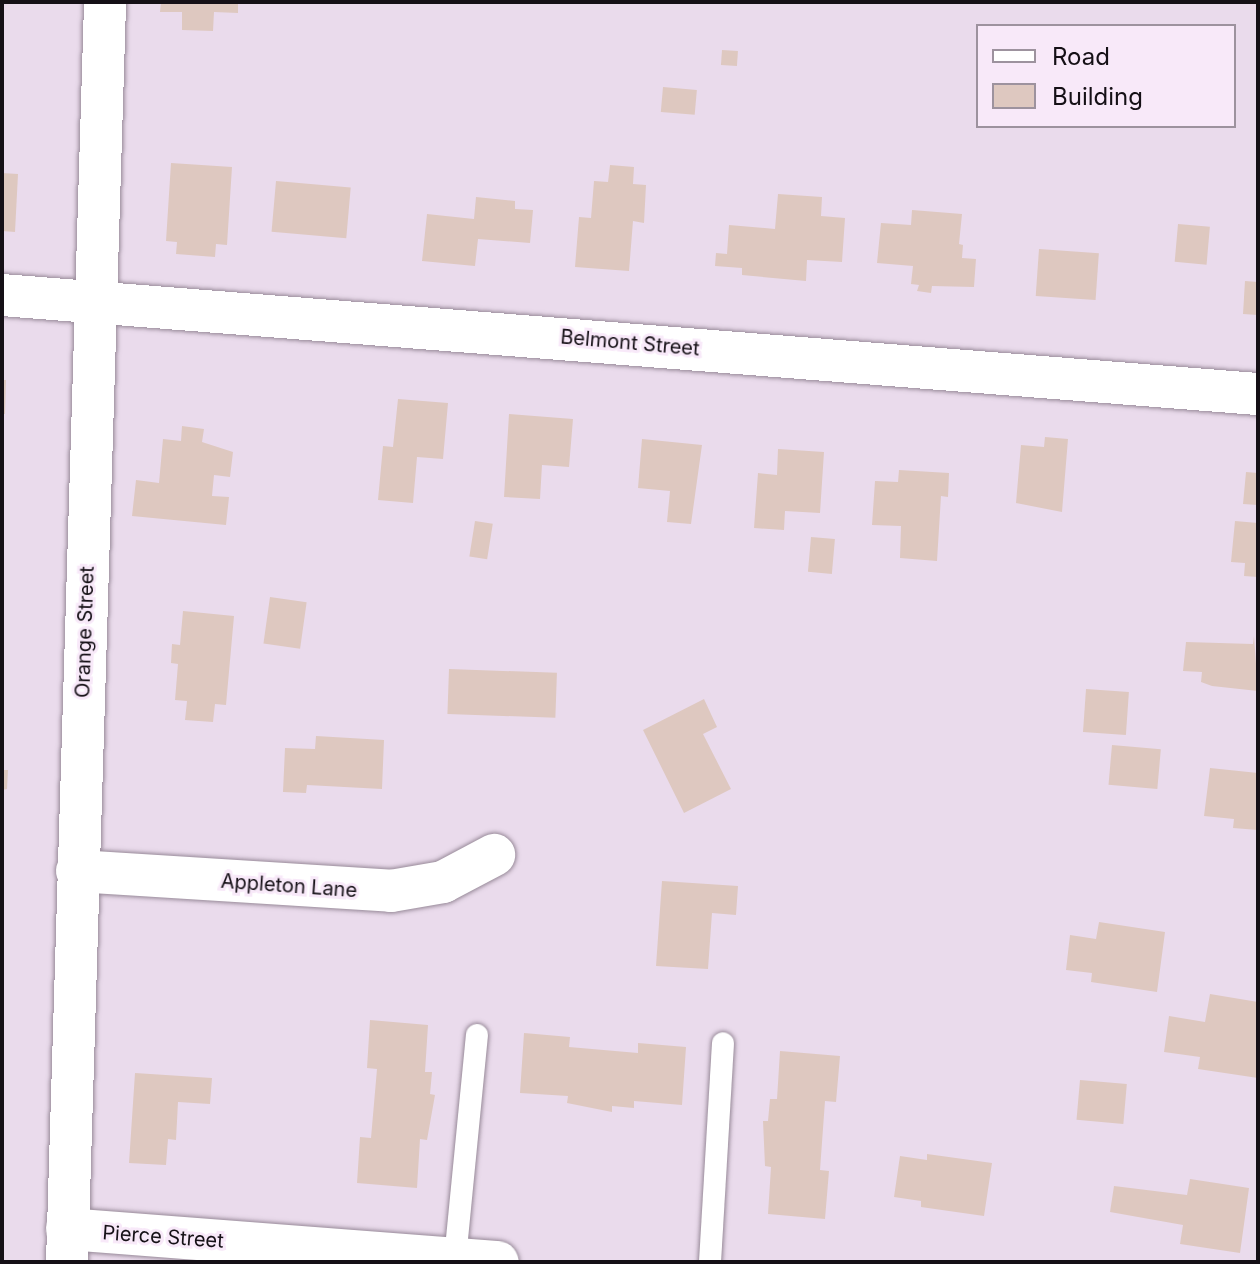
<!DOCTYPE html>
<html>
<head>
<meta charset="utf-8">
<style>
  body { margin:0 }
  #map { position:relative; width:1260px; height:1264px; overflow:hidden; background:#eadbec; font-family:Inter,sans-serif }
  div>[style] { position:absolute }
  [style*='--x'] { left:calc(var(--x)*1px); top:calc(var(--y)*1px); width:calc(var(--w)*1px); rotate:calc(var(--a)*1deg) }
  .building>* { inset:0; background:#dec8c0; transform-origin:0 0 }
  .roads { filter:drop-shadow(0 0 2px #988a99) drop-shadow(0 0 2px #988a99) }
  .service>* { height:22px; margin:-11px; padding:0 11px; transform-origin:11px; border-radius:11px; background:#fff }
  .minor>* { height:42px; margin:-21px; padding:0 21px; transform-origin:21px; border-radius:21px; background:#fff }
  span { translate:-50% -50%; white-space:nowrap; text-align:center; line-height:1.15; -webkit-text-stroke:6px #f8e9f9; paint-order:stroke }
  .street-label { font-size:20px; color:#151016 }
  .frame { position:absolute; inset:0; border:4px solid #151016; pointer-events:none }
  .legend { position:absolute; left:976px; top:24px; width:260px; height:104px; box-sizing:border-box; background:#f8e9f9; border:2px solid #9d929e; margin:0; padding:10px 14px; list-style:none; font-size:24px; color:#151016 }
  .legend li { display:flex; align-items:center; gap:16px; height:40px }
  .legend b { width:40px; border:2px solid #9d929e }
</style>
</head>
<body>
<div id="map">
  <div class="building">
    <i style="clip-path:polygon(161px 2px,238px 2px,238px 13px,214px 12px,213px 31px,182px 30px,182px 12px,160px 12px)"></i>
    <i style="left:722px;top:50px;width:16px;height:15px;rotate:4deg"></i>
    <i style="left:663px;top:87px;width:34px;height:25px;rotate:5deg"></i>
    <i style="clip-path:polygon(171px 163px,232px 167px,227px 245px,216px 244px,215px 257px,176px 254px,177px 242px,166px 241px)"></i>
    <i style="clip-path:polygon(610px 165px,634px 167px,633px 184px,646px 185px,644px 223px,633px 221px,629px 271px,575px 267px,579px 217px,591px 218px,594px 181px,608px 182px)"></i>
    <i style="clip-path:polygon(2px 173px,18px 174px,15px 232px,2px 231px)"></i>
    <i style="left:276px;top:181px;width:75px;height:51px;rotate:5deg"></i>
    <i style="clip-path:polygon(778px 194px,822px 197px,821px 216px,845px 218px,842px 262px,807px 260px,806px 281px,742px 275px,742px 268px,715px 266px,716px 253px,727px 254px,729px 225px,775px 229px)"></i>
    <i style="clip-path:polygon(476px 197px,515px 201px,515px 209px,533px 210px,530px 243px,478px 239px,475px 266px,422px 261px,427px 214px,474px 219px)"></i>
    <i style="clip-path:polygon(912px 210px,962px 214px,959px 244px,963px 245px,962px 258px,976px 259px,974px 287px,932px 286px,931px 293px,917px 291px,919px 285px,911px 284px,913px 266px,877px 263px,881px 223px,911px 225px)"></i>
    <i style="left:1178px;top:224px;width:32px;height:38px;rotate:5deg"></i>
    <i style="left:1039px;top:249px;width:60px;height:47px;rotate:4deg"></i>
    <i style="clip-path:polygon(1245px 281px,1258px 282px,1258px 315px,1243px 314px)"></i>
    <i style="clip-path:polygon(2px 380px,6px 380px,5px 414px,2px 414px)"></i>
    <i style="clip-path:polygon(398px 399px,448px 403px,443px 459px,417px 457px,413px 503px,378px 500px,383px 446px,393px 447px)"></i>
    <i style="clip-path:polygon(509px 414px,573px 419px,569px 467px,542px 465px,540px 499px,504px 497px)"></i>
    <i style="clip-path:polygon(182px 426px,204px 429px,202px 442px,233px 452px,230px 477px,214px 475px,212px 496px,229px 497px,226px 525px,132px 516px,136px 480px,159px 483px,163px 439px,181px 441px)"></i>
    <i style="clip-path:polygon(1045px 437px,1068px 439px,1062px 512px,1016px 503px,1021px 445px,1044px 447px)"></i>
    <i style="clip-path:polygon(642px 439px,702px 445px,691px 524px,667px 522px,670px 491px,638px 488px)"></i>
    <i style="clip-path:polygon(778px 449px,824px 452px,820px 513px,785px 511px,784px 530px,754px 528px,758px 473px,777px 475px)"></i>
    <i style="clip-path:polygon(899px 470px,949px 473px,948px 497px,941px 496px,937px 561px,900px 558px,901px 526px,872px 525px,875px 481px,898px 482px)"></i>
    <i style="clip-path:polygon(1246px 472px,1258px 473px,1258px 505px,1243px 504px)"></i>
    <i style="left:475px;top:521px;width:18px;height:36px;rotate:9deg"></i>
    <i style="clip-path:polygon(1235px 521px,1258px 523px,1258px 577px,1244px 576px,1245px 563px,1231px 562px)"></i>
    <i style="left:811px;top:537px;width:24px;height:35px;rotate:5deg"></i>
    <i style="left:270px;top:597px;width:37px;height:47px;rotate:8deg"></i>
    <i style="clip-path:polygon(183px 611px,234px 616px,226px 705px,215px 704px,213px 722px,185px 720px,187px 701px,175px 700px,178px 664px,171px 663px,172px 644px,180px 645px)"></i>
    <i style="clip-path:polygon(1254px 636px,1258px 691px,1212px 686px,1201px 682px,1202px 672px,1183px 671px,1186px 642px,1253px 644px)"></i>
    <i style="left:449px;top:669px;width:108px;height:45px;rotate:2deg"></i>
    <i style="left:1086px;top:689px;width:43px;height:43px;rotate:4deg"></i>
    <i style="clip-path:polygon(704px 699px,717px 727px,703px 734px,731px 789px,684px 813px,643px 730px)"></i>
    <i style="clip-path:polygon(316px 736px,384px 740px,382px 789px,307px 785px,306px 793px,283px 792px,285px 748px,315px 749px)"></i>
    <i style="left:1112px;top:745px;width:49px;height:40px;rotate:5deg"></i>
    <i style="clip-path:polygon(1210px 768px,1258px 773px,1258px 830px,1233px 828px,1234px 819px,1204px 816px)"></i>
    <i style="clip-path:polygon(2px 770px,8px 770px,7px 789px,2px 790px)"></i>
    <i style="clip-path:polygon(662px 881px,738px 886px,736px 915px,712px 913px,708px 969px,656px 966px)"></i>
    <i style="clip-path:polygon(1099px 922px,1165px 932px,1157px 992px,1091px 982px,1092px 973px,1066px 970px,1070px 935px,1096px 939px)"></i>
    <i style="clip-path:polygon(1210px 994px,1258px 1002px,1258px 1078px,1198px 1069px,1200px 1057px,1164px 1052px,1169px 1016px,1205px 1022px)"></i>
    <i style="clip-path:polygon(370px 1020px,428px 1025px,425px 1072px,432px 1072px,430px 1094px,435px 1095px,427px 1140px,420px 1139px,417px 1188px,357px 1183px,360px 1137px,371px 1138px,377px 1069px,367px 1068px)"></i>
    <i style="clip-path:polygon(524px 1033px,570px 1037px,569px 1047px,638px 1053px,638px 1043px,686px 1047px,682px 1105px,634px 1101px,634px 1108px,612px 1106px,612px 1112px,567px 1103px,568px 1096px,520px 1093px)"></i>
    <i style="clip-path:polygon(780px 1051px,840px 1056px,836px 1102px,825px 1101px,820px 1170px,829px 1171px,825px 1219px,768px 1214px,771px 1167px,765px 1166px,763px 1121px,768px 1121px,770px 1099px,777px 1099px)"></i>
    <i style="clip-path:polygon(135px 1073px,212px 1078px,210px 1104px,178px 1102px,176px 1140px,168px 1139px,166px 1165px,129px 1163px)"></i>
    <i style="left:1080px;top:1080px;width:47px;height:40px;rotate:5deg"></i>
    <i style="clip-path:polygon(927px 1154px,992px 1163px,984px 1216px,921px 1207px,921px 1201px,894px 1197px,900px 1156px,927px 1160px)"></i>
    <i style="clip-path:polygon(1190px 1179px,1249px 1188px,1240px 1253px,1180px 1244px,1183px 1225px,1110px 1212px,1114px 1186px,1187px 1195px)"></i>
  </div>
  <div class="roads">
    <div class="service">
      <i style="--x:455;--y:1259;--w:225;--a:-84.4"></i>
      <i style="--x:710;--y:1262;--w:219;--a:-86.6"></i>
    </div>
    <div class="minor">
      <i style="--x:2;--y:295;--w:1260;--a:4.51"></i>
      <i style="--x:77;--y:871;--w:315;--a:3.6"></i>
      <i style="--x:391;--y:891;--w:53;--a:-9.8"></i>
      <i style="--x:443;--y:882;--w:58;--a:-27.9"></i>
      <i style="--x:67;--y:1229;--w:432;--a:4.4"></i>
      <i style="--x:67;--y:1262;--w:1261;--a:-88.27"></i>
    </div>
  </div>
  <div class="street-label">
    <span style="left:630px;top:343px;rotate:5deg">Belmont Street</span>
    <span style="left:85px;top:632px;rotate:-88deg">Orange Street</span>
    <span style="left:289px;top:886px;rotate:4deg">Appleton Lane</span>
    <span style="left:163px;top:1237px;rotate:4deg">Pierce Street</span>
  </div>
  <div class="frame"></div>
  <ul class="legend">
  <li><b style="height:10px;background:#fff"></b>Road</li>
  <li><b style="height:22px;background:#dec8c0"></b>Building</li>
  </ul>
</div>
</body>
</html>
